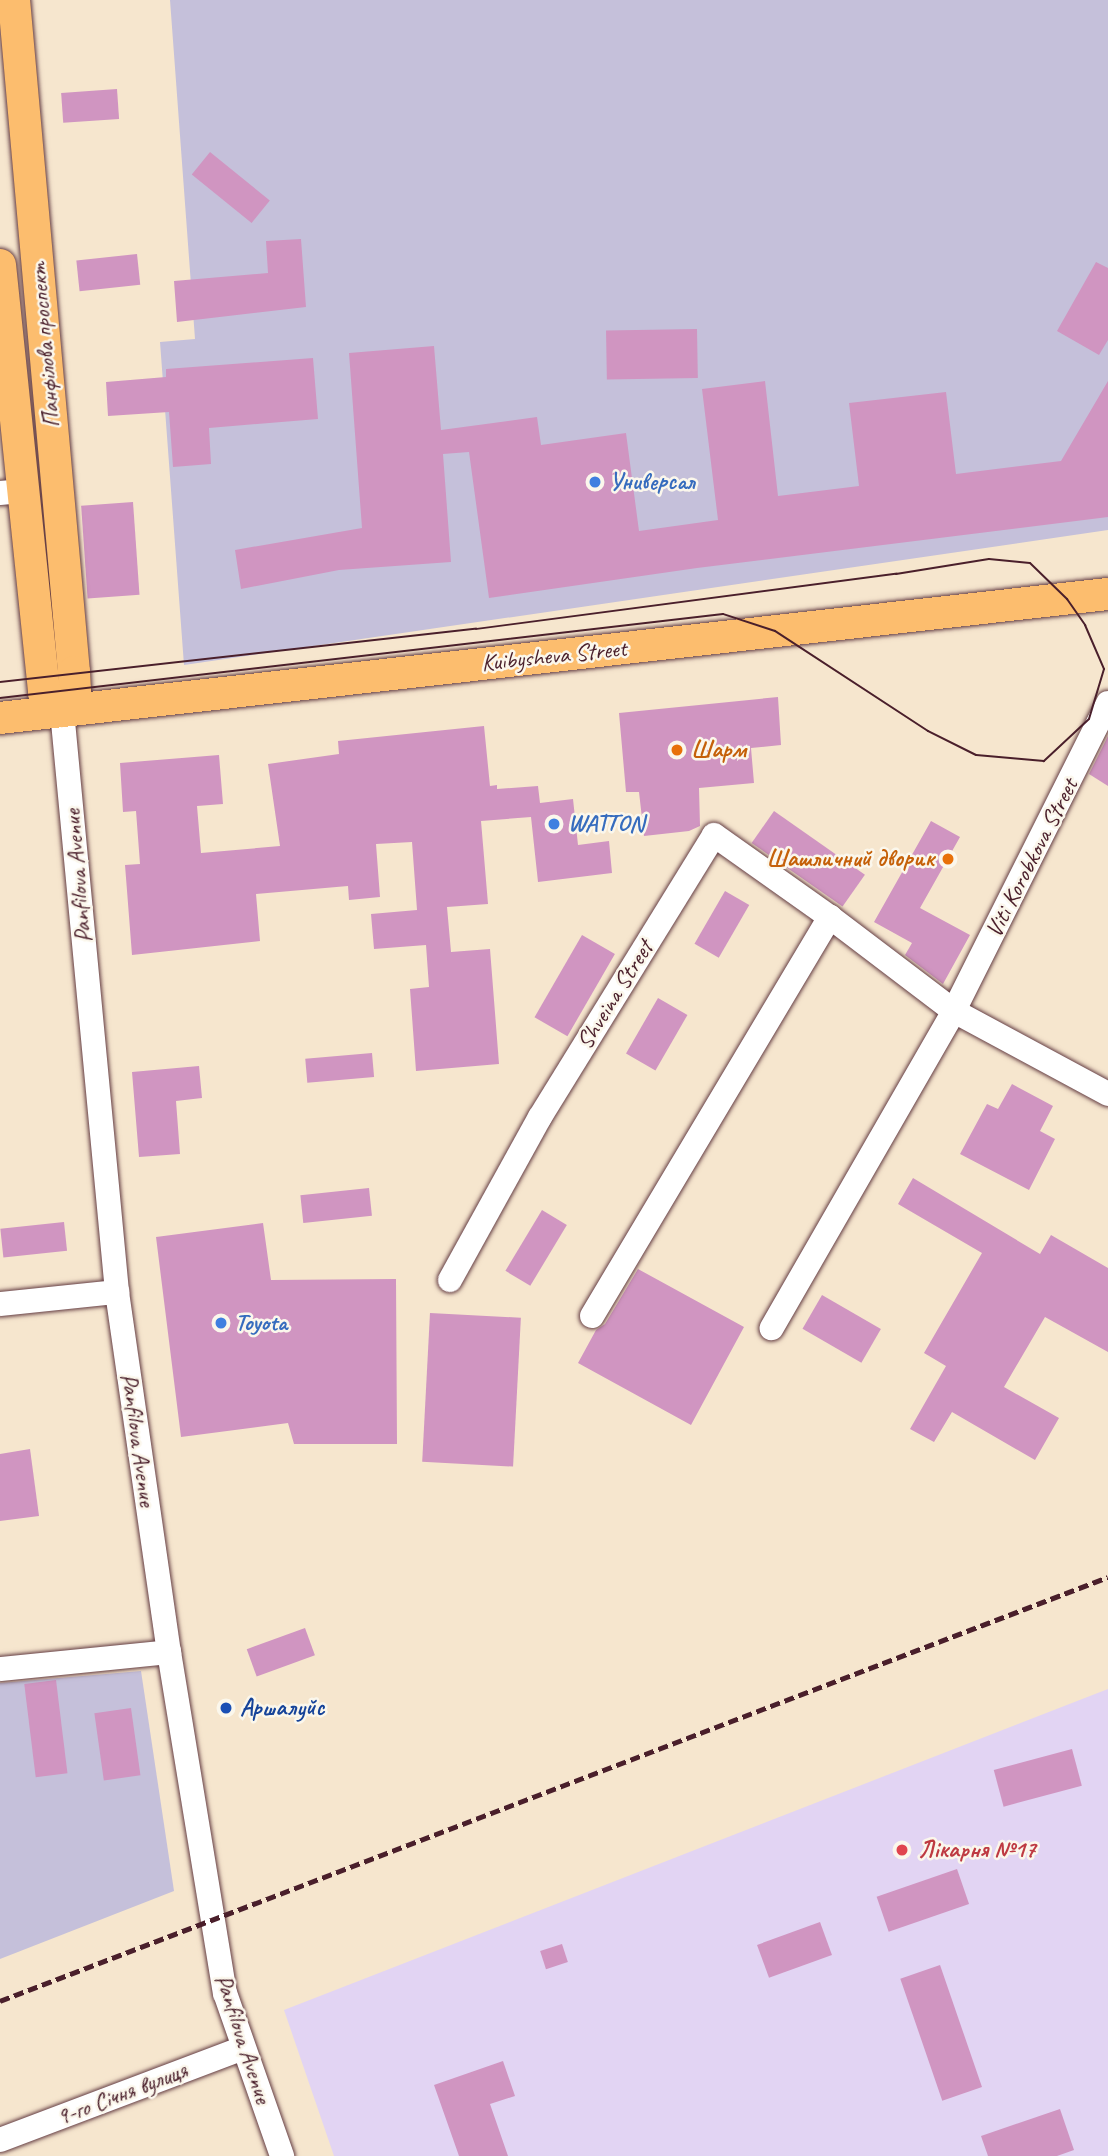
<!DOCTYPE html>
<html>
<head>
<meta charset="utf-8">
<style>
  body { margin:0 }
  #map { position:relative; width:1108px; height:2156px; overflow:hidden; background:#f6e6ce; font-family:Caveat,sans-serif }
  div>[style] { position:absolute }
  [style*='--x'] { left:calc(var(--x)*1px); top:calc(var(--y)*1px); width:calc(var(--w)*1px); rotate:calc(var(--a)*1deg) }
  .built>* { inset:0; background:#e2d4f3 }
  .industrial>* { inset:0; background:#c5c0da }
  .building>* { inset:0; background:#d095c1; transform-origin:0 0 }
  .roads { filter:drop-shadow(0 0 2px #643d43) drop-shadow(0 0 2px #643d43) }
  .minor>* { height:24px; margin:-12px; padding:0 12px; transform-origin:12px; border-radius:12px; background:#fff }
  .major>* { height:32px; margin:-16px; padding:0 16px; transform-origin:16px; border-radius:16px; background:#fcbd6e }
  .tram>* { height:2px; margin:-1px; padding:0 1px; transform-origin:1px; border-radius:1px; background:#4a1f2b }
  .rail>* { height:5px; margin-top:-2.5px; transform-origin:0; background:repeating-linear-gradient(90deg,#4a1f2b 0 10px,transparent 0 15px) }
  .dots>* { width:19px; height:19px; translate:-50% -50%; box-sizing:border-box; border:4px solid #fbf7ec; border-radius:50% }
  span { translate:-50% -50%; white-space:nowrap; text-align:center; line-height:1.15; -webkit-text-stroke:5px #fbf7ec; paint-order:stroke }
  .street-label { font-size:24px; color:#4a1f2b }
  .shop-label { font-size:24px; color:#366cbe; font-weight:700 }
  .left { translate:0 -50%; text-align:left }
  .food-label { font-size:24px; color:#c56008; font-weight:700 }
  .right { translate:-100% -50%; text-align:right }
  .transit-label { font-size:24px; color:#164399; font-weight:700 }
  .health-label { font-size:24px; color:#be3a42; font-weight:700 }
</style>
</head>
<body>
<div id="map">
  <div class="built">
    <i style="clip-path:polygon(1108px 1689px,1108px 2156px,334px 2156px,284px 2010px)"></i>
  </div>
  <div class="industrial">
    <i style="clip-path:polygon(170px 0,1108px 0,1108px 530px,184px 665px,160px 342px,195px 339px)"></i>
    <i style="clip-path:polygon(141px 1671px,174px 1891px,0 1959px,0 1683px)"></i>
  </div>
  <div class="building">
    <i style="left:117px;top:89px;width:30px;height:56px;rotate:86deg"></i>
    <i style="left:210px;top:152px;width:77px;height:29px;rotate:39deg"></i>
    <i style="clip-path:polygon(301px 239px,306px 307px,177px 322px,174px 281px,268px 273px,266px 241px)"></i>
    <i style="left:137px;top:254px;width:31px;height:61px;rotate:84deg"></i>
    <i style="clip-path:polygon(1096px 262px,1108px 268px,1108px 340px,1099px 355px,1057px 331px)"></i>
    <i style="left:697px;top:329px;width:49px;height:91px;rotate:89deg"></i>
    <i style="clip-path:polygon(434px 346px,441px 430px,537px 417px,541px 445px,626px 433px,639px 531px,718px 520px,702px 389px,765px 381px,778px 496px,859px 486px,849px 403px,946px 392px,956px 474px,1061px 461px,1108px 381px,1108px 517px,697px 568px,489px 598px,469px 452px,443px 454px,451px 562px,339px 570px,241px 589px,235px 550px,362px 528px,349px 353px)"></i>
    <i style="clip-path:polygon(313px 358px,318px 419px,209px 428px,211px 464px,173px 467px,169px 412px,108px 416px,106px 382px,166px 377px,166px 369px)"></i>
    <i style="left:133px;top:502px;width:93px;height:52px;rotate:86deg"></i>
    <i style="clip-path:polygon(778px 697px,781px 745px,751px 748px,754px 783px,699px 788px,700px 826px,689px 831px,644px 836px,639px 792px,626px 792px,619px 713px)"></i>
    <i style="clip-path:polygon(484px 726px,490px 786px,497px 785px,497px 789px,538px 786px,540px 803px,573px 799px,578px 845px,609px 841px,612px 873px,538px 882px,531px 817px,481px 821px,488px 904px,447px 907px,451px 952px,490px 949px,499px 1064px,416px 1071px,410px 989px,429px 987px,426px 945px,374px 949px,371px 914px,417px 910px,412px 842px,376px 844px,380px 897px,349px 900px,348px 886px,256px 894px,260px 941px,132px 955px,125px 865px,140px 864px,136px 811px,123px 812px,120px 763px,219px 755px,223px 804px,197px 806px,201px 853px,280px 846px,268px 764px,339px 754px,338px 741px)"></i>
    <i style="clip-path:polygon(1108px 736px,1108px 786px,1089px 774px)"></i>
    <i style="left:774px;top:811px;width:111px;height:39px;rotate:35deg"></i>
    <i style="clip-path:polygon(931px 821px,960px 837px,920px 908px,970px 935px,943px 984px,905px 955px,912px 943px,874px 922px)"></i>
    <i style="left:725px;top:891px;width:28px;height:61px;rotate:30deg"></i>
    <i style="left:582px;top:935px;width:38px;height:95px;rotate:30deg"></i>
    <i style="left:658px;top:998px;width:34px;height:64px;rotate:30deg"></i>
    <i style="left:372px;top:1053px;width:24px;height:67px;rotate:85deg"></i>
    <i style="clip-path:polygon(199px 1066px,202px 1098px,176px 1101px,180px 1154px,139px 1157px,132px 1072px)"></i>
    <i style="clip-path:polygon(1012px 1084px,1053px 1106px,1040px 1131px,1055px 1139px,1029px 1190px,960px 1154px,987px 1104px,998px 1109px)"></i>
    <i style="clip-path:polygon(913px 1178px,1040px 1254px,1051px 1235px,1108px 1268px,1108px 1352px,1045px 1317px,1004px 1387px,1059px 1418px,1035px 1460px,952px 1412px,934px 1442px,910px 1429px,946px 1366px,924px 1353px,982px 1253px,898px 1204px)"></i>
    <i style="left:369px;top:1188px;width:28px;height:69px;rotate:84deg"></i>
    <i style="left:542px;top:1210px;width:29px;height:71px;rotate:31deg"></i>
    <i style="left:64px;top:1222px;width:29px;height:64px;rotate:84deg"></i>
    <i style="clip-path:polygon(263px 1223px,271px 1280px,396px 1279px,397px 1444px,294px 1444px,288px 1423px,181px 1437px,156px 1237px)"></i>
    <i style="clip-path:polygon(638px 1269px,744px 1327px,691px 1425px,578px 1363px,596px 1330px,605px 1324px)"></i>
    <i style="left:822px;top:1295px;width:68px;height:39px;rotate:30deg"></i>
    <i style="left:430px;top:1313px;width:91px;height:149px;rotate:3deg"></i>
    <i style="clip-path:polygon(30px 1449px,39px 1516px,0 1521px,0 1454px)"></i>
    <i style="left:305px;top:1628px;width:29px;height:62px;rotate:70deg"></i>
    <i style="left:56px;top:1680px;width:94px;height:32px;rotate:83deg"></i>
    <i style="left:131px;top:1708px;width:68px;height:37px;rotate:82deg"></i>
    <i style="left:1072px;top:1749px;width:38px;height:81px;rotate:75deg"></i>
    <i style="left:957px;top:1869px;width:37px;height:85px;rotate:71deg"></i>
    <i style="left:820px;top:1922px;width:35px;height:67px;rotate:70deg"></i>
    <i style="left:562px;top:1944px;width:19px;height:23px;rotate:72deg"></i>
    <i style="left:940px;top:1965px;width:129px;height:42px;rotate:71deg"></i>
    <i style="clip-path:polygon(503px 2061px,515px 2096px,490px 2104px,508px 2156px,459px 2156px,434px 2085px)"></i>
    <i style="clip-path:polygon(1060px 2109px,1074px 2150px,1057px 2156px,988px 2156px,981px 2136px)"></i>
  </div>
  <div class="roads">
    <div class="minor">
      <i style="--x:0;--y:493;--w:24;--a:-5"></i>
      <i style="--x:1108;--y:703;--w:344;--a:116.6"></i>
      <i style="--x:954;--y:1011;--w:175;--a:28.3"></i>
      <i style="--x:62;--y:711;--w:584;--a:84.59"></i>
      <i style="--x:117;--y:1292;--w:364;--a:81.8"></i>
      <i style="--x:169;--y:1652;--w:346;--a:80.7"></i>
      <i style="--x:225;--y:1993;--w:173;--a:70.7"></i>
      <i style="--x:450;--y:1280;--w:186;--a:-61.1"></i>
      <i style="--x:540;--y:1117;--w:331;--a:-58.3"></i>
      <i style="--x:714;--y:835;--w:142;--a:35.3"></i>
      <i style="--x:830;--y:917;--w:156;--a:37.2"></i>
      <i style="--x:954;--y:1011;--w:366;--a:119.9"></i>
      <i style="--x:0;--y:1304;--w:118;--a:-5.9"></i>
      <i style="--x:592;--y:1316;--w:465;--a:-59.2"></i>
      <i style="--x:0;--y:1669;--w:170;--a:-5.7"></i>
      <i style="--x:0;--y:2140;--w:260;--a:-20.7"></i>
    </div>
    <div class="major">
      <i style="--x:14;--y:0;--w:675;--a:84.9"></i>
      <i style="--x:74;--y:672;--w:18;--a:87"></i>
      <i style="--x:75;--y:690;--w:25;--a:122"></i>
      <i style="--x:0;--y:265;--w:430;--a:84.1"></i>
      <i style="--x:44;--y:693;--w:25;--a:45"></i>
      <i style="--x:0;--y:718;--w:1115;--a:-6.39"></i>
    </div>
  </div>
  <div class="tram">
    <i style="--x:0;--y:682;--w:479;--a:-6.4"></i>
    <i style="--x:476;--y:629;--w:424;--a:-7.5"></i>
    <i style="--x:896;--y:574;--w:94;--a:-9.2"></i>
    <i style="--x:989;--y:559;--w:41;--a:5.6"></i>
    <i style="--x:1030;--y:563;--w:52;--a:44.2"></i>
    <i style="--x:1067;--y:599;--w:32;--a:55"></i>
    <i style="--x:1085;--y:625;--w:48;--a:66.6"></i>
    <i style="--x:1104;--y:669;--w:52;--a:106.7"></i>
    <i style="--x:1089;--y:719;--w:62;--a:137"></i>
    <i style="--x:1044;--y:761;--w:68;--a:-175"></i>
    <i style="--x:976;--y:755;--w:54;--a:-153.4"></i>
    <i style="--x:928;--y:731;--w:183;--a:-146.8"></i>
    <i style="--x:775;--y:631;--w:55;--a:-161.9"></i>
    <i style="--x:723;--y:614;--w:728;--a:173.37"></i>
  </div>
  <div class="rail">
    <i style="--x:0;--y:2001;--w:1186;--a:-20.94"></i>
  </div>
  <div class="dots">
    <i style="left:595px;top:482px;background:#3f7fe0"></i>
    <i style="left:677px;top:750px;background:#e8710a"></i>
    <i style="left:554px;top:824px;background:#3f7fe0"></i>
    <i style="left:948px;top:859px;background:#e8710a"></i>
    <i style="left:221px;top:1323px;background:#3f7fe0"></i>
    <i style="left:226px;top:1708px;background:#1a4fb4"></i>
    <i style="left:902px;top:1850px;background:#e0444e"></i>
  </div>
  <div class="street-label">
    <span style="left:45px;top:345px;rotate:-95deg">Панфілова проспект</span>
    <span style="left:554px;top:656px;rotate:-6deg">Kuibysheva Street</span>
    <span style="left:1032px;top:858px;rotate:-63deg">Viti Korobkova Street</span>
    <span style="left:78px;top:876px;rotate:-95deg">Panfilova Avenue</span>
    <span style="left:615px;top:995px;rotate:-58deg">Shveina Street</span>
    <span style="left:138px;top:1440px;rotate:82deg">Panfilova Avenue</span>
    <span style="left:243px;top:2039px;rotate:72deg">Panfilova Avenue</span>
    <span style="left:122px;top:2094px;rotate:-21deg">9-го Січня вулиця</span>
  </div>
  <div class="shop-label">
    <span class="left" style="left:609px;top:482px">Универсал</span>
    <span class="left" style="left:568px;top:824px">WATTON</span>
    <span class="left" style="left:235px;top:1323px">Toyota</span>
  </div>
  <div class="food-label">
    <span class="left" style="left:691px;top:750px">Шарм</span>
    <span class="right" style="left:934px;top:859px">Шашличний дворик</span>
  </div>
  <div class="transit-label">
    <span class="left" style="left:240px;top:1708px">Аршалуйс</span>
  </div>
  <div class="health-label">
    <span class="left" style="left:918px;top:1850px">Лікарня №17</span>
  </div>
</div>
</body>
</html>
